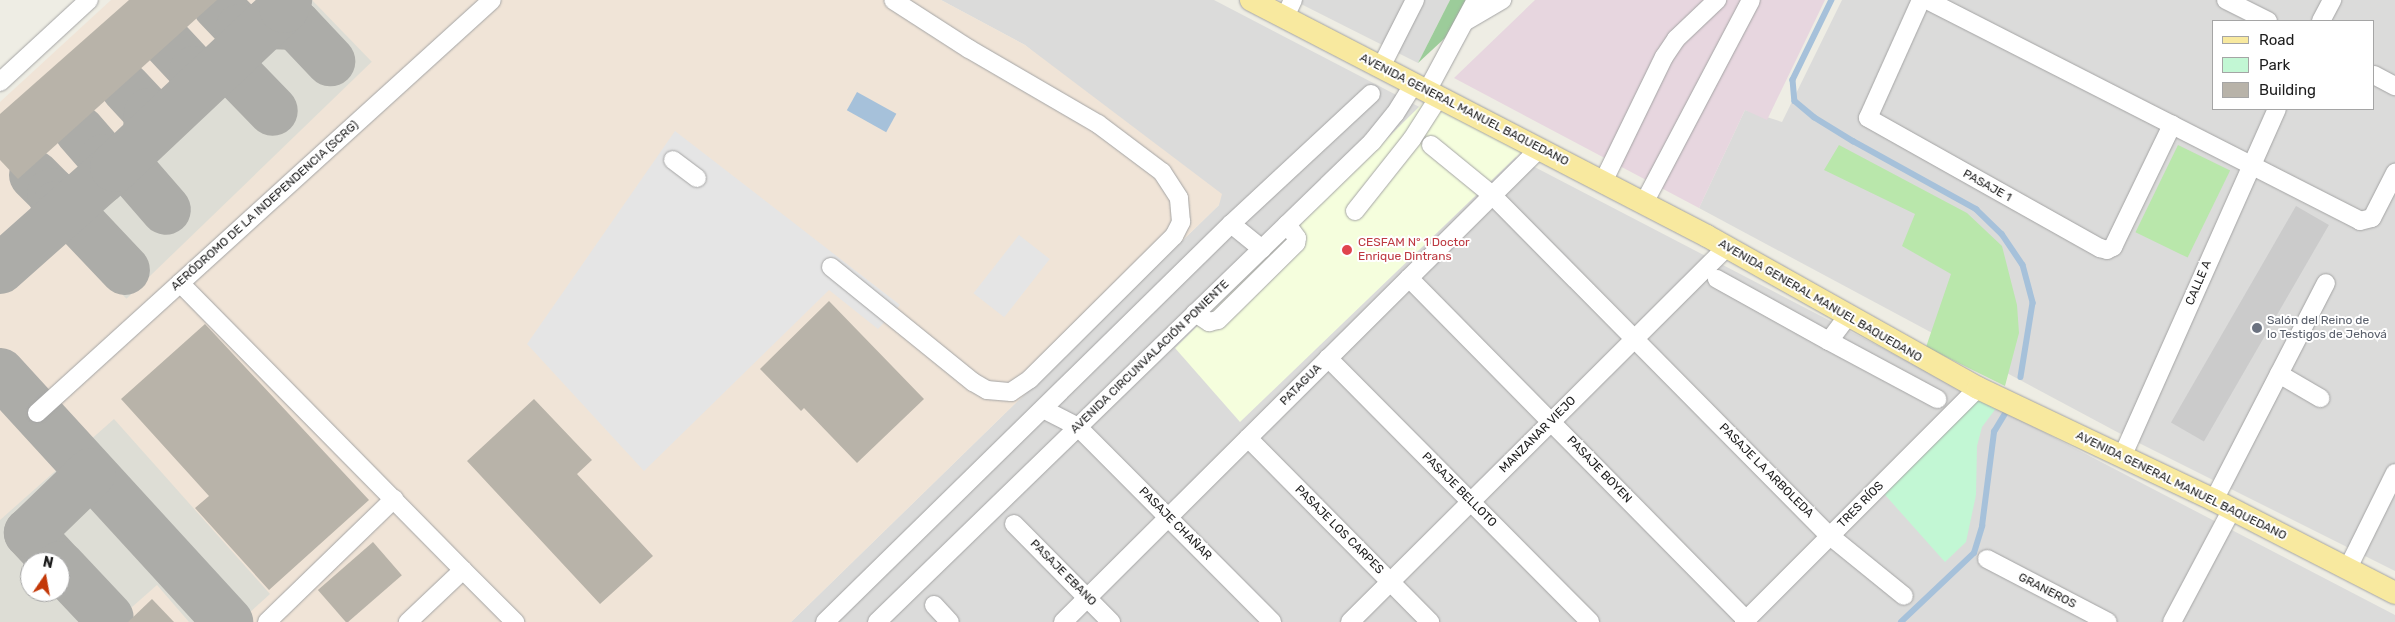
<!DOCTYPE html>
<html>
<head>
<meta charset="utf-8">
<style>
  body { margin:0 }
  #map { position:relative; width:2395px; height:622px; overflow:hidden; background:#eeede4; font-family:Rubik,sans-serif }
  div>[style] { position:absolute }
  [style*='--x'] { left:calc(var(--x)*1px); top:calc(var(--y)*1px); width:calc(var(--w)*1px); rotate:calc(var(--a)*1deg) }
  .residential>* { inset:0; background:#dbdbda }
  .industrial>* { inset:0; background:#e7d6df }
  .education>* { inset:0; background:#f5fedd }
  .religious>* { inset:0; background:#cbcbcb; transform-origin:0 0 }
  .military>* { inset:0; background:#f0e4d7 }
  .airport>* { inset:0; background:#ddddd5; transform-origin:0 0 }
  .grass>* { inset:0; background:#b9e7ab; transform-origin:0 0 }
  .forest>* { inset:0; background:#9ccc9a }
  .park>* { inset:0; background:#c2f7d4 }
  .parking>* { inset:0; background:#e5e5e5; transform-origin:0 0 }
  .water>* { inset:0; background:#a6c1da; transform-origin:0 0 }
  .stream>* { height:5.5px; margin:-2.75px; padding:0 2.75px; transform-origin:2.75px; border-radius:2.75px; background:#a6c1da }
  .taxiway>* { height:50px; margin:-25px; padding:0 25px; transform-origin:25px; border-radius:25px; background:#acaca8 }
  .building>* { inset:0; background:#b8b3a9; transform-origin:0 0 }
  .roads { filter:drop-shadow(0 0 1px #a4a4a4) drop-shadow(0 0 1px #a4a4a4) }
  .minor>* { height:18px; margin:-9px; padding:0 9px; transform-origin:9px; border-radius:9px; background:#fff }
  .major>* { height:22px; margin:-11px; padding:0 11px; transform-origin:11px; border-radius:11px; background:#f8e99f }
  .dots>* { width:14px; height:14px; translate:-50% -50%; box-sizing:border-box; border:2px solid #fff; border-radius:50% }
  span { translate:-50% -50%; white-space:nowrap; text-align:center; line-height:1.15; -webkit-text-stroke:4px #fff; paint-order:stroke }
  .street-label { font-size:12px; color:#1d1d1d }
  .health-label { font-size:12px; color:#be3a42 }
  .left { translate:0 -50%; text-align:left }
  .worship-label { font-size:12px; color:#5b616d }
  .legend { position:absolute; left:2212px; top:20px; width:162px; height:90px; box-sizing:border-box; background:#fff; border:1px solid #a5a5a5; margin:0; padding:6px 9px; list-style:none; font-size:15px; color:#1d1d1d }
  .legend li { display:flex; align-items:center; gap:10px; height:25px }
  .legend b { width:25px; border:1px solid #a5a5a5 }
  .north { position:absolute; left:20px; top:552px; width:50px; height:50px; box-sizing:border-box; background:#fff; border:1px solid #a5a5a5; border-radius:50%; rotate:12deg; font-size:14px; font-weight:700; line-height:20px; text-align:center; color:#1d1d1d }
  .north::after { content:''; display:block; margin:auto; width:18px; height:22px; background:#c33808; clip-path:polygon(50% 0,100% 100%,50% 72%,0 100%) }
</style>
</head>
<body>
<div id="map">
  <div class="residential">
    <i style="clip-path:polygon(941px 0,1214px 0,2395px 615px,2395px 622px,791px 622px,1219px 205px,1025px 45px)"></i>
    <i style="clip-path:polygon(1293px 0,1450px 0,1418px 63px)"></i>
    <i style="clip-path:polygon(evenodd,1842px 0,2395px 0,2395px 571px,2119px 433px,1699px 208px,1745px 110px,1782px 122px,1842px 0,2214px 21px,2374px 21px,2374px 109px,2214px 109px,2214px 21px)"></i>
  </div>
  <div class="industrial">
    <i style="clip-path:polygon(1535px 0,1825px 0,1767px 120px,1745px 110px,1699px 208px,1454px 78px)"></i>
  </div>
  <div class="education">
    <i style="clip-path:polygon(1424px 102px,1521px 152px,1240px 422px,1175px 348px)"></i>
  </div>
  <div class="religious">
    <i style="left:2296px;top:206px;width:38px;height:250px;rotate:30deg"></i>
  </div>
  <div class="military">
    <i style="clip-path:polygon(evenodd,111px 0,941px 0,1025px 45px,1222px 194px,1219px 205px,791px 622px,0 622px,0 102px,111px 0,30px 562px,60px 562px,60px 592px,30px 592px,30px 562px)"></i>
  </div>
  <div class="airport">
    <i style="left:312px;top:0;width:86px;height:341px;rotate:46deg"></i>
    <i style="clip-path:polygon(evenodd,114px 419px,270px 594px,239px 622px,189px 622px,157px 585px,115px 622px,0 622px,0 520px,114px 419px,30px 562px,60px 562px,60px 592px,30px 592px,30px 562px)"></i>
  </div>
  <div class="grass">
    <i style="clip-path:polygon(1839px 145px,1967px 213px,2002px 246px,2017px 305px,2019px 333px,2005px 386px,1926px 347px,1951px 274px,1902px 246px,1915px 214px,1824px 170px)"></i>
    <i style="left:2178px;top:145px;width:58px;height:97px;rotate:26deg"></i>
  </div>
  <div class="forest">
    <i style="clip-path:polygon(1450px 0,1486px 0,1418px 63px)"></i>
  </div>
  <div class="park">
    <i style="clip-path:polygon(1973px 395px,1997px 407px,1982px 427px,1977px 446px,1976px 495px,1966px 542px,1945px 562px,1878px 487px)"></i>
  </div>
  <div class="parking">
    <i style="clip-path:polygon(675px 131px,900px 305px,878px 329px,829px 290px,644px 471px,527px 344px)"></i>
    <i style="left:1019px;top:235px;width:39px;height:74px;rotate:38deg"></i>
  </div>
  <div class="water">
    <i style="left:857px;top:92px;width:45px;height:21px;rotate:29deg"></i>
  </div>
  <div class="stream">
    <i style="--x:1832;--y:0;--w:89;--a:116"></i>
    <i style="--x:1793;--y:80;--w:21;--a:85"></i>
    <i style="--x:1795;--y:101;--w:25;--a:40"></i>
    <i style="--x:1814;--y:117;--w:46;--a:31.6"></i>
    <i style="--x:1853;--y:141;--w:141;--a:28.9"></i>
    <i style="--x:1976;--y:209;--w:36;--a:44"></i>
    <i style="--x:2002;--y:234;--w:37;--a:56"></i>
    <i style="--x:2023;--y:265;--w:39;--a:75"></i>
    <i style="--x:2033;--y:303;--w:75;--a:99.2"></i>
    <i style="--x:1901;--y:622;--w:100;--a:-43.4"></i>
    <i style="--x:1974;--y:553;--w:28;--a:-73"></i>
    <i style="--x:1982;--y:526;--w:95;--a:-82.7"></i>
    <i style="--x:1994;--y:432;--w:29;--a:-59"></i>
  </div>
  <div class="taxiway">
    <i style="--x:218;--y:6;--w:32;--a:46"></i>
    <i style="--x:240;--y:29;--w:18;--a:84"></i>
    <i style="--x:267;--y:24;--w:29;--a:2"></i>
    <i style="--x:296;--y:25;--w:50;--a:46.6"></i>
    <i style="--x:168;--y:43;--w:38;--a:47"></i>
    <i style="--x:194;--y:71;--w:19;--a:87"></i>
    <i style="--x:216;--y:72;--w:11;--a:-10"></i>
    <i style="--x:227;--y:70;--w:15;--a:28"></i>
    <i style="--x:240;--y:77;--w:47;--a:45.9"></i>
    <i style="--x:126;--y:88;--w:34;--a:47"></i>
    <i style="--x:149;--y:113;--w:22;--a:93"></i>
    <i style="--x:79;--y:130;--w:38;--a:49"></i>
    <i style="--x:104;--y:159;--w:20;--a:96"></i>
    <i style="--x:115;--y:167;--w:9;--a:-6"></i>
    <i style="--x:124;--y:166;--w:11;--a:34"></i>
    <i style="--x:133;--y:172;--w:50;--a:49"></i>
    <i style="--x:34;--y:175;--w:25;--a:45"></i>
    <i style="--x:52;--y:193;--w:14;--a:69"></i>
    <i style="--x:57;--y:206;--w:13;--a:103"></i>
    <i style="--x:54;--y:219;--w:19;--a:-16"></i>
    <i style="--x:72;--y:214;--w:77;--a:46.6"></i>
    <i style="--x:0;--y:269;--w:154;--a:-41.6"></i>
    <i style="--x:115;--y:167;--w:232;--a:-43.3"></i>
    <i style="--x:284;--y:8;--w:9;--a:-69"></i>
    <i style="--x:0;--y:373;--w:338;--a:47.5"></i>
    <i style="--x:56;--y:562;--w:40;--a:-133"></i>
    <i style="--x:29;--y:533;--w:86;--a:-44.1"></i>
    <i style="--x:60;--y:566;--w:71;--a:46.7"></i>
  </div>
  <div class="building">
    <i style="clip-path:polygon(129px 0,217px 0,18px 179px,0 160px,0 114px)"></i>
    <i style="clip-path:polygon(829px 301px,924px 399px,857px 463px,804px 408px,801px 411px,760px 369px)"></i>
    <i style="clip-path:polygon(205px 324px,369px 500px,269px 590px,195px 508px,209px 496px,121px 399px)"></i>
    <i style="clip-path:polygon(534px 399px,592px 460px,577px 474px,653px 556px,600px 604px,467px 461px)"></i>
    <i style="left:373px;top:542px;width:44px;height:73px;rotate:49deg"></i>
    <i style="clip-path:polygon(152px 599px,174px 622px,128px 622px)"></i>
  </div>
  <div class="roads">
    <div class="minor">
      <i style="--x:1921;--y:0;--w:129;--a:114.2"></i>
      <i style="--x:1868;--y:118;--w:266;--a:29.3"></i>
      <i style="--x:2100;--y:248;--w:7;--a:16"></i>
      <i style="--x:2107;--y:250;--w:7;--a:-27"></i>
      <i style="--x:2113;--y:247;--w:136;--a:-64.2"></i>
      <i style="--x:1927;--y:0;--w:486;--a:27"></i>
      <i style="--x:2360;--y:221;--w:12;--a:-14"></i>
      <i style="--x:2372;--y:218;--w:51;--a:-62.9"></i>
      <i style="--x:2226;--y:0;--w:47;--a:26.6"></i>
      <i style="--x:1285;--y:17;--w:19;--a:-65"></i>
      <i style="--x:1466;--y:21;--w:42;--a:-30.3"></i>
      <i style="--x:2321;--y:21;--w:24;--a:-62"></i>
      <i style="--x:1381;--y:67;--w:75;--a:-63.1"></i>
      <i style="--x:2374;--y:75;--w:24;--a:28"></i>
      <i style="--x:0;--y:82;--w:121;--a:-42.7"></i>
      <i style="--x:1427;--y:91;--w:103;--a:-61.7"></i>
      <i style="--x:1431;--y:145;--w:79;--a:39.3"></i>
      <i style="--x:1492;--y:195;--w:480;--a:45.3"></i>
      <i style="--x:1830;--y:536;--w:95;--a:39"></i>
      <i style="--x:673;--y:160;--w:30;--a:37"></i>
      <i style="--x:1603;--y:182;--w:139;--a:-64"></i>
      <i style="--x:1664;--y:57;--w:22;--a:-56"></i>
      <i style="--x:1676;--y:39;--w:57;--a:-43.6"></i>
      <i style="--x:1644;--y:203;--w:229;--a:-62.2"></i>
      <i style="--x:1355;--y:211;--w:92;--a:-51.6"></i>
      <i style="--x:1412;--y:139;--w:50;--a:-57.3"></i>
      <i style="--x:1262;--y:249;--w:40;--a:-141"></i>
      <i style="--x:1231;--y:224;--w:191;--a:-42.9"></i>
      <i style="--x:831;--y:267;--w:183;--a:39"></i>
      <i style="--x:973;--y:382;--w:16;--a:30"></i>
      <i style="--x:987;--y:390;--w:24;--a:5"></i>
      <i style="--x:1011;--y:392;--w:23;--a:-34"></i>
      <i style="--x:1030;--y:379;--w:203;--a:-44.8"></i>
      <i style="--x:1174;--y:236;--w:16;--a:-63"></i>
      <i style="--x:1181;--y:222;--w:24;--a:-95"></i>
      <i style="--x:1179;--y:198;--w:31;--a:-123"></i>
      <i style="--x:1162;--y:172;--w:80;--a:-143.1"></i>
      <i style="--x:1098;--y:124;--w:149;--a:-149.8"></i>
      <i style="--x:969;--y:49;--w:90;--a:-147.2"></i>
      <i style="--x:1409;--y:278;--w:480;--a:45.4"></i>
      <i style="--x:1717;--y:279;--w:128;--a:29"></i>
      <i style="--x:180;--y:283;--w:403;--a:45.4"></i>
      <i style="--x:463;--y:570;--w:76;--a:136.6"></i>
      <i style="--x:1195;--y:313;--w:17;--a:33"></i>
      <i style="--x:1209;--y:322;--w:9;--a:-13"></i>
      <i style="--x:1218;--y:320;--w:110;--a:-44.6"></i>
      <i style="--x:1296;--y:243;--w:5;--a:-79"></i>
      <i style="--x:1297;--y:238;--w:17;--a:-126"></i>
      <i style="--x:1847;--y:317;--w:30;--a:127"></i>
      <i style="--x:1829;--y:341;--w:123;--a:28.2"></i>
      <i style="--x:1328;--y:358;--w:372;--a:45.2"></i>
      <i style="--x:2279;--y:374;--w:48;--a:30.3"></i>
      <i style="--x:1043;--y:409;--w:39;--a:27"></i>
      <i style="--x:1078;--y:427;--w:275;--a:45.1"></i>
      <i style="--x:37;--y:413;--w:614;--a:-42.23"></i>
      <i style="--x:1248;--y:438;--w:259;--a:45.3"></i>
      <i style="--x:2122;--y:457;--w:381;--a:-66"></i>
      <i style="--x:2214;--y:500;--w:244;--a:-62.7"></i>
      <i style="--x:1014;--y:524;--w:138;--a:45.3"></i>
      <i style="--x:1987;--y:559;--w:136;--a:27.5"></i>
      <i style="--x:2348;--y:568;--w:106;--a:-63.7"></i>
      <i style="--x:463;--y:570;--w:74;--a:45"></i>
      <i style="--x:934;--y:605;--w:23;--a:47"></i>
      <i style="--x:267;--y:622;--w:177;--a:-44.1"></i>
      <i style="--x:825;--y:622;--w:569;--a:-44.43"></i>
      <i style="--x:877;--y:622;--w:690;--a:-44.12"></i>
      <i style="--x:1372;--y:142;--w:36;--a:-51"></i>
      <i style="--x:1395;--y:114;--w:36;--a:-58"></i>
      <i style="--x:1063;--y:622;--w:671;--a:-44.82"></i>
      <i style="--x:1350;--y:622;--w:530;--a:-44.85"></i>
      <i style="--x:1744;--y:622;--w:331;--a:-45"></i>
      <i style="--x:2172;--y:622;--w:128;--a:-62"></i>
    </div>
    <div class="major">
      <i style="--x:1251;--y:0;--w:513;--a:27.36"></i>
      <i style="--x:1707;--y:236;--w:311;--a:29.3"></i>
      <i style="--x:1978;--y:388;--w:261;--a:25.4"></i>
      <i style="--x:2214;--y:500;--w:203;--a:27.2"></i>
    </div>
  </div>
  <div class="dots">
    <i style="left:1347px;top:250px;background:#e0444e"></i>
    <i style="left:2257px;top:328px;background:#6b7280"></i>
  </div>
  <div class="street-label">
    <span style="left:1464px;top:110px;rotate:27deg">AVENIDA GENERAL MANUEL BAQUEDANO</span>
    <span style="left:1987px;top:186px;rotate:29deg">PASAJE 1</span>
    <span style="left:265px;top:206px;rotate:-42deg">AERÓDROMO DE LA INDEPENDENCIA (SCRG)</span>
    <span style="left:2199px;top:283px;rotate:-67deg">CALLE A</span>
    <span style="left:1820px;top:301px;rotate:30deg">AVENIDA GENERAL MANUEL BAQUEDANO</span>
    <span style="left:1150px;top:357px;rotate:-44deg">AVENIDA CIRCUNVALACIÓN PONIENTE</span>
    <span style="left:1301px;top:385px;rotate:-45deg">PATAGUA</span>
    <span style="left:1538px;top:435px;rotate:-45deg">MANZANAR VIEJO</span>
    <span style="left:1599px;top:470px;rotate:46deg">PASAJE BOYEN</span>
    <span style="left:1766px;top:471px;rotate:45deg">PASAJE LA ARBOLEDA</span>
    <span style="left:2181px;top:486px;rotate:26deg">AVENIDA GENERAL MANUEL BAQUEDANO</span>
    <span style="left:1459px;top:490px;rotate:45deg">PASAJE BELLOTO</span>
    <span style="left:1861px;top:505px;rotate:-45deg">TRES RÍOS</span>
    <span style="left:1175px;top:524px;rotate:45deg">PASAJE CHAÑAR</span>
    <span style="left:1339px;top:530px;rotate:45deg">PASAJE LOS CARPES</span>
    <span style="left:1063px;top:573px;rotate:45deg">PASAJE EBANO</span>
    <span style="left:2047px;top:591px;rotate:27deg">GRANEROS</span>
  </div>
  <div class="health-label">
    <span class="left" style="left:1358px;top:250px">CESFAM N° 1 Doctor<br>Enrique Dintrans</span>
  </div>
  <div class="worship-label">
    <span class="left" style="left:2267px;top:328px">Salón del Reino de<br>lo Testigos de Jehová</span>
  </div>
  <ul class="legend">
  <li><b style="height:6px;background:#f8e99f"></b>Road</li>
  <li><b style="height:14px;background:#c2f7d4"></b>Park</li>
  <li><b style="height:14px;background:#b8b3a9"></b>Building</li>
  </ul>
  <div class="north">N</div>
</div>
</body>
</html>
